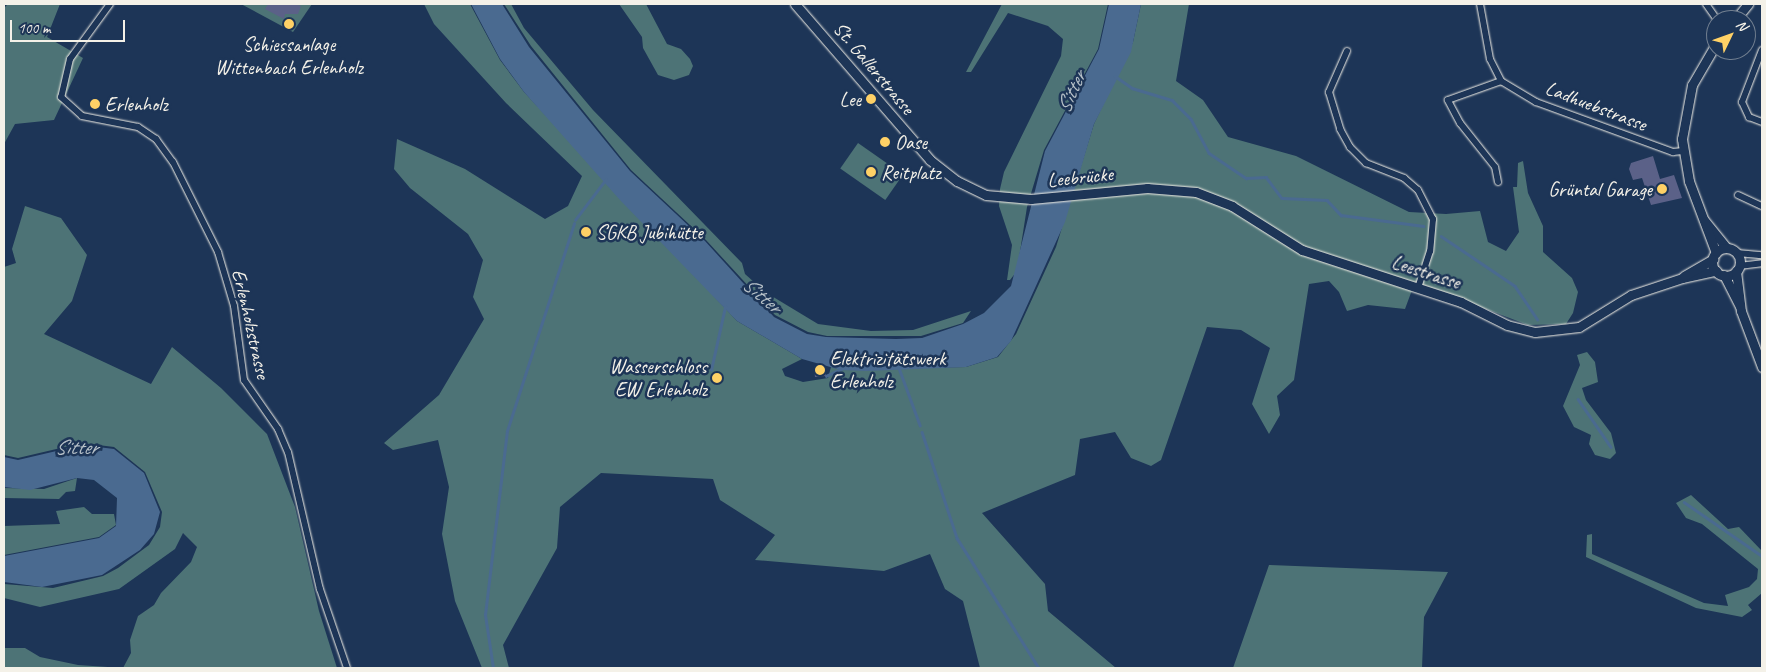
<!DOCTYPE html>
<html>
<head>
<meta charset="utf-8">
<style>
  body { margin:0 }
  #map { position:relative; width:1766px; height:672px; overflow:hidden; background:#1d3557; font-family:Caveat,sans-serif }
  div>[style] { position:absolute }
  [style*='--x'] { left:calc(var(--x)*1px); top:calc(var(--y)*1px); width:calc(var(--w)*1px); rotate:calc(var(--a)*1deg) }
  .green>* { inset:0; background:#4d7376; transform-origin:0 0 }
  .water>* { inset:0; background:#4a6a90 }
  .stream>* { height:2.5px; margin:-1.25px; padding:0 1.25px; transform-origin:1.25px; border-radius:1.25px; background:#4a6a90 }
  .building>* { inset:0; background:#5b6188; transform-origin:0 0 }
  .roads { filter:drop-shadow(0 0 1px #f4f1e8) drop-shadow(0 0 1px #f4f1e8) }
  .street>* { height:6px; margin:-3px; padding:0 3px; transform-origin:3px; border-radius:3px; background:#1d3557 }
  .secondary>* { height:9px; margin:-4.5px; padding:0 4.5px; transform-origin:4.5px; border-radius:4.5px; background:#1d3557 }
  .secondary>.ring { margin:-4.5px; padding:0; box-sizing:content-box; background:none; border:9px solid #1d3557; border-radius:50% }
  .dots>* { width:14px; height:14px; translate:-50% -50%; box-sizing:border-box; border:2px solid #1d3557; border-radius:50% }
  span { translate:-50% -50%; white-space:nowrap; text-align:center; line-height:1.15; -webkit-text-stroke:5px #1d3557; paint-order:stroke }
  .poi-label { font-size:20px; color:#f4f1e8 }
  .right { translate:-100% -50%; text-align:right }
  .left { translate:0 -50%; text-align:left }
  .street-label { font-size:20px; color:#f4f1e8 }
  .water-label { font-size:21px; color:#b8c2c9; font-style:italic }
  .frame { position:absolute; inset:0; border:5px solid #f4f1e8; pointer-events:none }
  .north { position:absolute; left:1706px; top:10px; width:50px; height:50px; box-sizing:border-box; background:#1d3557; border:1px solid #738091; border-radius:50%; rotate:48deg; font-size:14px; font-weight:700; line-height:20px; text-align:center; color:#f4f1e8 }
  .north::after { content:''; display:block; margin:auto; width:18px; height:22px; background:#ffd166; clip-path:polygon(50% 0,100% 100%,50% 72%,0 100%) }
  .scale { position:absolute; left:10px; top:20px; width:115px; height:22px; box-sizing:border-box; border:2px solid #f4f1e8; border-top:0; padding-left:6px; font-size:15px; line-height:18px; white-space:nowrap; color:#f4f1e8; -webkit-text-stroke:4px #1d3557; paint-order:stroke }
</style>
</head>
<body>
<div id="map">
  <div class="green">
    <i style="clip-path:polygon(8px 4px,60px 4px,47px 37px,83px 58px,54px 120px,15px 124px,4px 144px,4px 8px)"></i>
    <i style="clip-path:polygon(241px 4px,312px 4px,293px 32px)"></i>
    <i style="clip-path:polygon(424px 4px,470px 4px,500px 60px,524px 92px,737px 321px,802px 359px,782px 369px,785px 376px,803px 382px,828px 378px,831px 367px,841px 370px,966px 367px,998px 357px,1016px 334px,1056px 247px,1094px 124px,1133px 42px,1141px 4px,1189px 4px,1176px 81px,1203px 100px,1228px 137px,1296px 156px,1409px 212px,1446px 214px,1480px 211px,1488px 242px,1506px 251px,1519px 232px,1513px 187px,1517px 187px,1518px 163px,1523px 161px,1528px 193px,1543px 226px,1543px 252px,1572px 278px,1578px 292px,1573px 313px,1566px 324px,1528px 325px,1415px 282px,1405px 309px,1368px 305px,1347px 311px,1339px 292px,1329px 281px,1309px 284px,1294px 380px,1277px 396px,1280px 415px,1269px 434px,1252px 404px,1270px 348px,1241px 330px,1207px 327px,1161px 460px,1151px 466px,1131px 458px,1115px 432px,1080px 439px,1075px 475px,982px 513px,1045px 584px,1048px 611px,1116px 668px,980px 668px,963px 601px,945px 589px,930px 554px,884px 571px,755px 560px,775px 535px,720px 500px,713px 479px,601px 473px,560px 507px,557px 548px,503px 645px,509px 668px,482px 668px,455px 601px,442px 534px,449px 487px,438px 440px,393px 450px,384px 443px,439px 395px,484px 319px,473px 297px,483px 260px,468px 234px,410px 188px,394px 169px,397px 139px,465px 169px,545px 219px,568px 206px,582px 176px,506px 103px,434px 24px)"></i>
    <i style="clip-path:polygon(504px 4px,511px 4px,524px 28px,593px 110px,742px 263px,745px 274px,765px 292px,818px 324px,871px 331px,913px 330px,971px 311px,963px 323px,921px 336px,827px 336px,808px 332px,775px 315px,706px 240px,631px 170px,531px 46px)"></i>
    <i style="clip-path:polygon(619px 4px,646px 4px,667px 44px,681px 49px,690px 59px,693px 66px,689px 75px,674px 80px,658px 75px,643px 48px,642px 37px)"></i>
    <i style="clip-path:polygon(1002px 4px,1108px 4px,1098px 49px,1044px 150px,1027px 207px,1017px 271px,1010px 280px,1007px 280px,1012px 245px,999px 206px,1000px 189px,1004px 172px,1061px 56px,1063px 39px,1048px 26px,1008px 13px,971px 72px,966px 72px)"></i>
    <i style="left:858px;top:143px;width:55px;height:31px;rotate:35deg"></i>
    <i style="clip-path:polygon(25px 206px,61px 218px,87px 255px,72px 301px,44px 334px,151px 384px,172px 347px,221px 388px,267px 434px,295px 507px,319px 611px,337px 668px,4px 668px,4px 648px,25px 648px,40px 657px,78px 665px,123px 668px,131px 653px,130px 640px,138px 616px,154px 605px,161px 593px,191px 562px,197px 547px,183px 533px,175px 549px,119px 589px,40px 607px,4px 598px,4px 584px,53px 588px,103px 576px,118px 568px,149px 545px,160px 527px,162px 512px,145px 472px,114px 447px,82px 443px,18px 458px,4px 455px,4px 267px,16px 263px,12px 249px)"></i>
    <i style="clip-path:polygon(1587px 352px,1595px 362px,1598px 382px,1582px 388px,1586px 400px,1611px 433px,1616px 453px,1610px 459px,1595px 455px,1589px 444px,1591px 435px,1574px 427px,1563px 406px,1580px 365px,1577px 355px)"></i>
    <i style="clip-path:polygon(77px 478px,75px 491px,66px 492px,59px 499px,4px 498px,4px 488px,44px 489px)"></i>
    <i style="clip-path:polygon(1691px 495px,1728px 529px,1739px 527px,1762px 551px,1762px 593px,1748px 605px,1752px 610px,1742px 617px,1696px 608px,1586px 557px,1587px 535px,1592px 534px,1592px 554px,1704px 603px,1728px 606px,1725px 595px,1749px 587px,1757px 579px,1758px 569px,1702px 524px,1686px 518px,1676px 503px)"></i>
    <i style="clip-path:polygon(84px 507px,92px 514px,114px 514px,116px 525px,99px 537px,4px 555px,4px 526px,60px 524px,56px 511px)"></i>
    <i style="clip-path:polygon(1269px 565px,1448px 572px,1424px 617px,1422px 668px,1233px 668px)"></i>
  </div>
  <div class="water">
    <i style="clip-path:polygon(471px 4px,502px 4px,529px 47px,630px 171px,705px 241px,774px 317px,807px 334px,826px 337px,896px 339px,922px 338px,963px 324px,984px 313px,1011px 286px,1045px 151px,1099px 49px,1109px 4px,1141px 4px,1131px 52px,1094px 124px,1065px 222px,1011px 341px,997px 357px,966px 367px,866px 371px,841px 370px,802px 359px,737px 321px,620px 200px,524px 92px,500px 59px)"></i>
    <i style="clip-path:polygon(82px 445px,114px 449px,144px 473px,160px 512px,154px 534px,140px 550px,102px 575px,42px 587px,4px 582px,4px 556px,99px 538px,116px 526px,117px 498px,94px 480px,77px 478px,30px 490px,4px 487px,4px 457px,18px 460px)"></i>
  </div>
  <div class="stream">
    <i style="--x:1115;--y:76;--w:21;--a:35"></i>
    <i style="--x:1132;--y:88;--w:42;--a:16.7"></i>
    <i style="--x:1172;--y:100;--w:27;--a:45"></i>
    <i style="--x:1191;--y:119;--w:38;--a:62"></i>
    <i style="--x:1209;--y:153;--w:45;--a:34"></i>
    <i style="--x:1246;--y:178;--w:20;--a:-3"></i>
    <i style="--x:1266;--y:177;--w:26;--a:53"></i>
    <i style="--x:1282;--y:198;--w:45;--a:2.5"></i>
    <i style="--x:1327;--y:200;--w:21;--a:47"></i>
    <i style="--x:1341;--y:215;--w:83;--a:7.6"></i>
    <i style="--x:575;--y:220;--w:51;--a:-52.9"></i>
    <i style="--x:1441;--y:236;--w:89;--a:34"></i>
    <i style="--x:1515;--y:286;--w:40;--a:56"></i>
    <i style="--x:899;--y:368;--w:61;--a:69.8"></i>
    <i style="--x:711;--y:370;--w:65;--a:-77.5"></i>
    <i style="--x:826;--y:376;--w:17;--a:-25"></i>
    <i style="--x:1578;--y:399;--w:58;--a:55.5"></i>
    <i style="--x:922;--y:432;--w:112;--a:71.7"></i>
    <i style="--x:957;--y:538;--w:154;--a:57.8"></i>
    <i style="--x:1684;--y:502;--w:95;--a:34.7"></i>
    <i style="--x:493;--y:668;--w:54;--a:-98.6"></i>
    <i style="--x:485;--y:615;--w:185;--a:-83.2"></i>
    <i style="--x:507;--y:431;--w:218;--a:-72.1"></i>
  </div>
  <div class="building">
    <i style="clip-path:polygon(268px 4px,295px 4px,301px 6px,298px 14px,285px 14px,284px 19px,265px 9px)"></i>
    <i style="clip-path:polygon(1653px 156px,1660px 179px,1674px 175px,1682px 198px,1651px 205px,1642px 178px,1633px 180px,1629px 169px,1631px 163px)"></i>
    <i style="left:825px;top:365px;width:11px;height:11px;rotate:85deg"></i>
  </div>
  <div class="roads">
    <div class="street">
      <i style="--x:110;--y:4;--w:68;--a:126"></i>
      <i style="--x:70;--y:59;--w:39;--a:103"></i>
      <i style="--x:61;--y:97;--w:28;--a:42"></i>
      <i style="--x:82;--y:116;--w:57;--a:11.1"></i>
      <i style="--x:138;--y:127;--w:22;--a:34"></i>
      <i style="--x:156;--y:139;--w:29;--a:54"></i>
      <i style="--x:173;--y:162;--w:101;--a:63.4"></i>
      <i style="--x:218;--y:252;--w:56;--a:73.5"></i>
      <i style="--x:234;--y:306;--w:75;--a:82.3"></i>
      <i style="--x:244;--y:380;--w:60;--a:55.2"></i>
      <i style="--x:278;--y:429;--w:25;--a:67"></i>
      <i style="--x:288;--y:452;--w:141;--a:76.9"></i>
      <i style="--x:320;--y:589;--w:83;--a:71.1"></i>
      <i style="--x:1480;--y:4;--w:56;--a:79.7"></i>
      <i style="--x:1490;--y:59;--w:25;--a:63"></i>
      <i style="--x:1501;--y:81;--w:41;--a:31"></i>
      <i style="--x:1536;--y:102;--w:146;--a:20.1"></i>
      <i style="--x:1673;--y:152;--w:10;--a:-6"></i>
      <i style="--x:1706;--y:4;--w:19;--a:55"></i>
      <i style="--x:1762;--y:50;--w:56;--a:111"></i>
      <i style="--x:1742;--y:102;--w:17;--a:65"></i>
      <i style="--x:1749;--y:117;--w:14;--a:21"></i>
      <i style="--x:1347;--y:51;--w:45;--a:113.7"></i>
      <i style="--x:1329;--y:92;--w:39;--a:73"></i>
      <i style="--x:1340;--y:129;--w:21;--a:61"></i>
      <i style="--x:1350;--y:147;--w:23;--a:45"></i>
      <i style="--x:1366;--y:163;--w:41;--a:21.5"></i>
      <i style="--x:1404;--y:178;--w:18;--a:41"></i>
      <i style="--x:1418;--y:190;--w:33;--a:63"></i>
      <i style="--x:1433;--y:219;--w:32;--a:95"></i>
      <i style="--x:1430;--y:251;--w:38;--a:108"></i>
      <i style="--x:1498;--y:182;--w:15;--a:-101"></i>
      <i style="--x:1495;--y:167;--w:56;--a:-128.5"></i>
      <i style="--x:1460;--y:123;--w:26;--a:-118"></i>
      <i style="--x:1448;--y:100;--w:56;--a:-19.7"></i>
      <i style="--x:1738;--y:195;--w:26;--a:25"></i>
      <i style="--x:1737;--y:253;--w:25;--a:5"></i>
      <i style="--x:1739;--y:266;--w:23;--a:-7"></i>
    </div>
    <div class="secondary">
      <i style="--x:795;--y:4;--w:206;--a:49.1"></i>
      <i style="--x:930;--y:160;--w:34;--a:38"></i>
      <i style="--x:957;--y:181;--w:32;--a:26"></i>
      <i style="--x:986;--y:195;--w:45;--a:5.1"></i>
      <i style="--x:1031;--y:199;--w:117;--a:-5.4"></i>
      <i style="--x:1147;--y:188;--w:49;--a:4.7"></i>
      <i style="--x:1196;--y:192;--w:39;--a:21"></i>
      <i style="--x:1232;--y:206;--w:83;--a:32.2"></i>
      <i style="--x:1302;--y:250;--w:167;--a:18.1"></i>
      <i style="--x:1461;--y:302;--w:51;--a:26.6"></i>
      <i style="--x:1507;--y:325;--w:29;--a:14"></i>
      <i style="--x:1535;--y:332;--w:44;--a:-6.5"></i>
      <i style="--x:1579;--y:327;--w:61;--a:-31.6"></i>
      <i style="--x:1631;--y:295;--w:54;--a:-18.4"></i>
      <i style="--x:1682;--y:278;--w:35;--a:-12"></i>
      <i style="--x:1735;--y:20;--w:21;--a:-51"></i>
      <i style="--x:1704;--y:220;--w:36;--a:51"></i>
      <i class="ring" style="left:1712px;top:248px;width:19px;height:19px"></i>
      <i style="--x:1716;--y:253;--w:77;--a:-110.6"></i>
      <i style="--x:1689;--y:181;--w:43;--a:-99.5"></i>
      <i style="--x:1682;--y:139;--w:55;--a:-79.5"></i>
      <i style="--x:1692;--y:85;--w:48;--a:-59.7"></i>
      <i style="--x:1736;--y:271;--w:40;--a:82.9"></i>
      <i style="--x:1741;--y:311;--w:60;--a:69.4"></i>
      <i style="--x:1724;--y:275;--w:35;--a:63"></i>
      <i style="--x:1684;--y:276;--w:34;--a:-30"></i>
    </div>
  </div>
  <div class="dots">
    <i style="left:289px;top:24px;background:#ffd166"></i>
    <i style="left:871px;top:99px;background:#ffd166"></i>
    <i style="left:95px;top:104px;background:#ffd166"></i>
    <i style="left:885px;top:142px;background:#ffd166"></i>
    <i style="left:871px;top:172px;background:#ffd166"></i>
    <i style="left:1662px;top:189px;background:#ffd166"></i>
    <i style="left:586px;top:232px;background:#ffd166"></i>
    <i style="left:820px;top:370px;background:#ffd166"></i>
    <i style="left:717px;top:378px;background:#ffd166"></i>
  </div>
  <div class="poi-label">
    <span style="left:289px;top:56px">Schiessanlage<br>Wittenbach Erlenholz</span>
    <span class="right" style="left:861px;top:99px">Lee</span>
    <span class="left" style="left:105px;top:104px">Erlenholz</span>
    <span class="left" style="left:895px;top:142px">Oase</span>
    <span class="left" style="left:881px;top:172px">Reitplatz</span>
    <span class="right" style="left:1652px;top:189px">Grüntal Garage</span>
    <span class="left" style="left:596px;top:232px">SGKB Jubihütte</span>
    <span class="left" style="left:830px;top:370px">Elektrizitätswerk<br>Erlenholz</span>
    <span class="right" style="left:707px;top:378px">Wasserschloss<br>EW Erlenholz</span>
  </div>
  <div class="street-label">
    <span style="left:874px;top:68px;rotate:50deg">St. Gallerstrasse</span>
    <span style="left:1596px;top:106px;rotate:21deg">Ladhuebstrasse</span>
    <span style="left:1080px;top:177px;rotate:-6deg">Leebrücke</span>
    <span style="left:1426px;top:272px;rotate:18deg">Leestrasse</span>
    <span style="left:251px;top:324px;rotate:77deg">Erlenholzstrasse</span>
  </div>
  <div class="water-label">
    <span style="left:1071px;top:92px;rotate:-66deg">Sitter</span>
    <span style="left:762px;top:295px;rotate:40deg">Sitter</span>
    <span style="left:76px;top:447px">Sitter</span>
  </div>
  <div class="frame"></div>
  <div class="north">N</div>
  <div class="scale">100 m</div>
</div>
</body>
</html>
